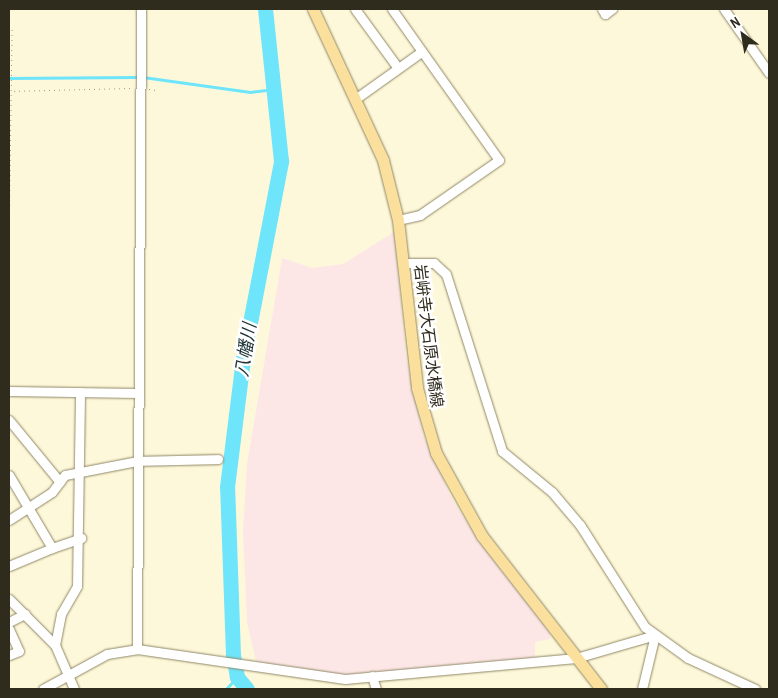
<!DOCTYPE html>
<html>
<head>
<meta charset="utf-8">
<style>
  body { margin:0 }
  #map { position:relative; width:778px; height:698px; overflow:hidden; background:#fef8da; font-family:"Archivo Narrow","Noto Sans JP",sans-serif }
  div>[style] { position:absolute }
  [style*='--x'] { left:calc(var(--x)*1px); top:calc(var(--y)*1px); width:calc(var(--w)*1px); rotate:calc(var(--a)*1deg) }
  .industrial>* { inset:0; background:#fde7e6 }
  .stream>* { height:2.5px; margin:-1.25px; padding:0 1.25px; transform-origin:1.25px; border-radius:1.25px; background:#6ee5fb }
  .river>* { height:15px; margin:-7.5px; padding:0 7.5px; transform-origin:7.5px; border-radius:7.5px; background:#6ee5fb }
  .path>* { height:1px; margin-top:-0.5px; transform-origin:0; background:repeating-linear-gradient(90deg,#9e9983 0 1px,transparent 0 5px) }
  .roads { filter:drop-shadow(0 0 1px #8f8866) drop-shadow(0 0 1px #8f8866) }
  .minor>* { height:9px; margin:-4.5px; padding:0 4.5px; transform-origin:4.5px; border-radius:4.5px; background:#fff }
  .major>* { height:11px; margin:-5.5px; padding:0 5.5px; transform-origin:5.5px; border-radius:5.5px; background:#fbe09d }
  span { translate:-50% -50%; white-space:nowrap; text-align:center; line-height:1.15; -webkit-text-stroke:5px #fff; paint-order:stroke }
  .street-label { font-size:16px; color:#2f2c1e }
  .water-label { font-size:18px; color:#1c3236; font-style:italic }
  .frame { position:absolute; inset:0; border:10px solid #2f2c1e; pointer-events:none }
  .north { position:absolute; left:718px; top:10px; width:50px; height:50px; -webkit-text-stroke:4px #fff; paint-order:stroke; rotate:328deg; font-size:14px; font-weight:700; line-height:20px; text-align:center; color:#2f2c1e }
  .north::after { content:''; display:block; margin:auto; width:18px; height:22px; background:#2f2c1e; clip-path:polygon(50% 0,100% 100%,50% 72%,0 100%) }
</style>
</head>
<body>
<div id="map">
  <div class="industrial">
    <i style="clip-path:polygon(394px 232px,406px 358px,424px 438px,452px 499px,483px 547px,550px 631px,550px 639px,535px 642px,535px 658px,343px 675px,256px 662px,247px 622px,243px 531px,247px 464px,282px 258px,312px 268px,343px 264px)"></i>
  </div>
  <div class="stream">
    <i style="--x:143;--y:77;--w:108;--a:8"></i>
    <i style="--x:250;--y:92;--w:25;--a:-7"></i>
    <i style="--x:9;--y:78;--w:128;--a:-0.4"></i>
    <i style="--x:226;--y:689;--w:16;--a:-47"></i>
  </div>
  <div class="river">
    <i style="--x:247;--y:689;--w:16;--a:-130"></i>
    <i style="--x:237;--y:677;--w:22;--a:-100"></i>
    <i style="--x:233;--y:655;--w:168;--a:-92"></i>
    <i style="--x:227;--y:487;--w:129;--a:-82.9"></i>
    <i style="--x:243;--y:359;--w:202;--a:-79.1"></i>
    <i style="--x:281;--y:161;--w:153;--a:-96"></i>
  </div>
  <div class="path">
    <i style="--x:9;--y:10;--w:3;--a:-18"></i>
    <i style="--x:149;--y:89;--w:7;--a:8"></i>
    <i style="--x:9;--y:91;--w:122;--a:-1.4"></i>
    <i style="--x:9;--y:250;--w:223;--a:-89.2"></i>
  </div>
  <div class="roads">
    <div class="minor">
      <i style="--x:355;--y:9;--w:73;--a:53.9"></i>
      <i style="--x:392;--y:9;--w:185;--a:54.7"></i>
      <i style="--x:499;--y:160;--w:96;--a:145.2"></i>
      <i style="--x:420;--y:215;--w:23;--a:167"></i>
      <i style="--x:602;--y:9;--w:6;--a:59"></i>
      <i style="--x:605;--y:14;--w:9;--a:-36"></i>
      <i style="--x:724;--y:9;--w:78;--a:54.9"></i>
      <i style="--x:358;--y:97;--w:77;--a:-35.5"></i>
      <i style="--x:404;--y:263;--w:30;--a:0"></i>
      <i style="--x:434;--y:263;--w:16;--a:43"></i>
      <i style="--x:446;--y:274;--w:186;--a:72.4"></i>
      <i style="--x:502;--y:451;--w:65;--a:39.4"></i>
      <i style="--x:552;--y:492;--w:43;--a:49.7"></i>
      <i style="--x:580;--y:525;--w:121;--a:57.5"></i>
      <i style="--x:645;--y:627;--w:53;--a:35.8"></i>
      <i style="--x:688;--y:658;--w:74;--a:24.8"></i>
      <i style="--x:9;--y:391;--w:128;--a:0.9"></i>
      <i style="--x:9;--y:420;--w:80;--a:50.6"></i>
      <i style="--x:9;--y:475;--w:85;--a:59.5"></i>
      <i style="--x:52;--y:548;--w:31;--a:-19"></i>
      <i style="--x:9;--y:520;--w:51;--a:-33.1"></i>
      <i style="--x:52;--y:492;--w:21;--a:-53"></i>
      <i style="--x:65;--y:475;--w:73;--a:-11"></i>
      <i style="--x:137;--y:461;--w:81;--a:-1.4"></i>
      <i style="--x:9;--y:566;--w:47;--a:-22.7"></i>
      <i style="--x:9;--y:599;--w:65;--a:45"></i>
      <i style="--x:55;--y:645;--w:48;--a:66.6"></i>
      <i style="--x:9;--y:622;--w:18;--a:-27"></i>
      <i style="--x:9;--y:629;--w:24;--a:66"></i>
      <i style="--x:19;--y:651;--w:11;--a:158"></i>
      <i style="--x:55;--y:645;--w:32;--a:-79"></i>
      <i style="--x:61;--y:614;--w:32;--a:-60"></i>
      <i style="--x:77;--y:586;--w:194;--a:-89.1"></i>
      <i style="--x:137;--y:649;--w:640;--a:-89.64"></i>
      <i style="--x:372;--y:676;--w:14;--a:73"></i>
      <i style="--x:43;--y:689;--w:73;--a:-28.7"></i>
      <i style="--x:107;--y:654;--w:30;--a:-9"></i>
      <i style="--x:137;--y:649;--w:210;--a:8.2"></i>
      <i style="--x:345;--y:679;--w:232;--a:-5.2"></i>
      <i style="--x:576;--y:658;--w:82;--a:-16.2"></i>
      <i style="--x:642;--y:689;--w:56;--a:-76.5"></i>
    </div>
    <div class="major">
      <i style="--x:313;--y:9;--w:166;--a:65.1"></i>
      <i style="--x:383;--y:160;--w:62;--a:76"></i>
      <i style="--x:398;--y:220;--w:169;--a:83.5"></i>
      <i style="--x:417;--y:388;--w:68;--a:73.7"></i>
      <i style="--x:436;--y:453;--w:95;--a:61"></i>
      <i style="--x:482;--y:536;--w:194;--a:52.1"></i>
    </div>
  </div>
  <div class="street-label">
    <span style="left:429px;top:336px;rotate:83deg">岩峅寺大石原水橋線</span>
  </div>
  <div class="water-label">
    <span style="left:246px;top:350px;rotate:-81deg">八幡川</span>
  </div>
  <div class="frame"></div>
  <div class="north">N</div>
</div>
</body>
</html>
